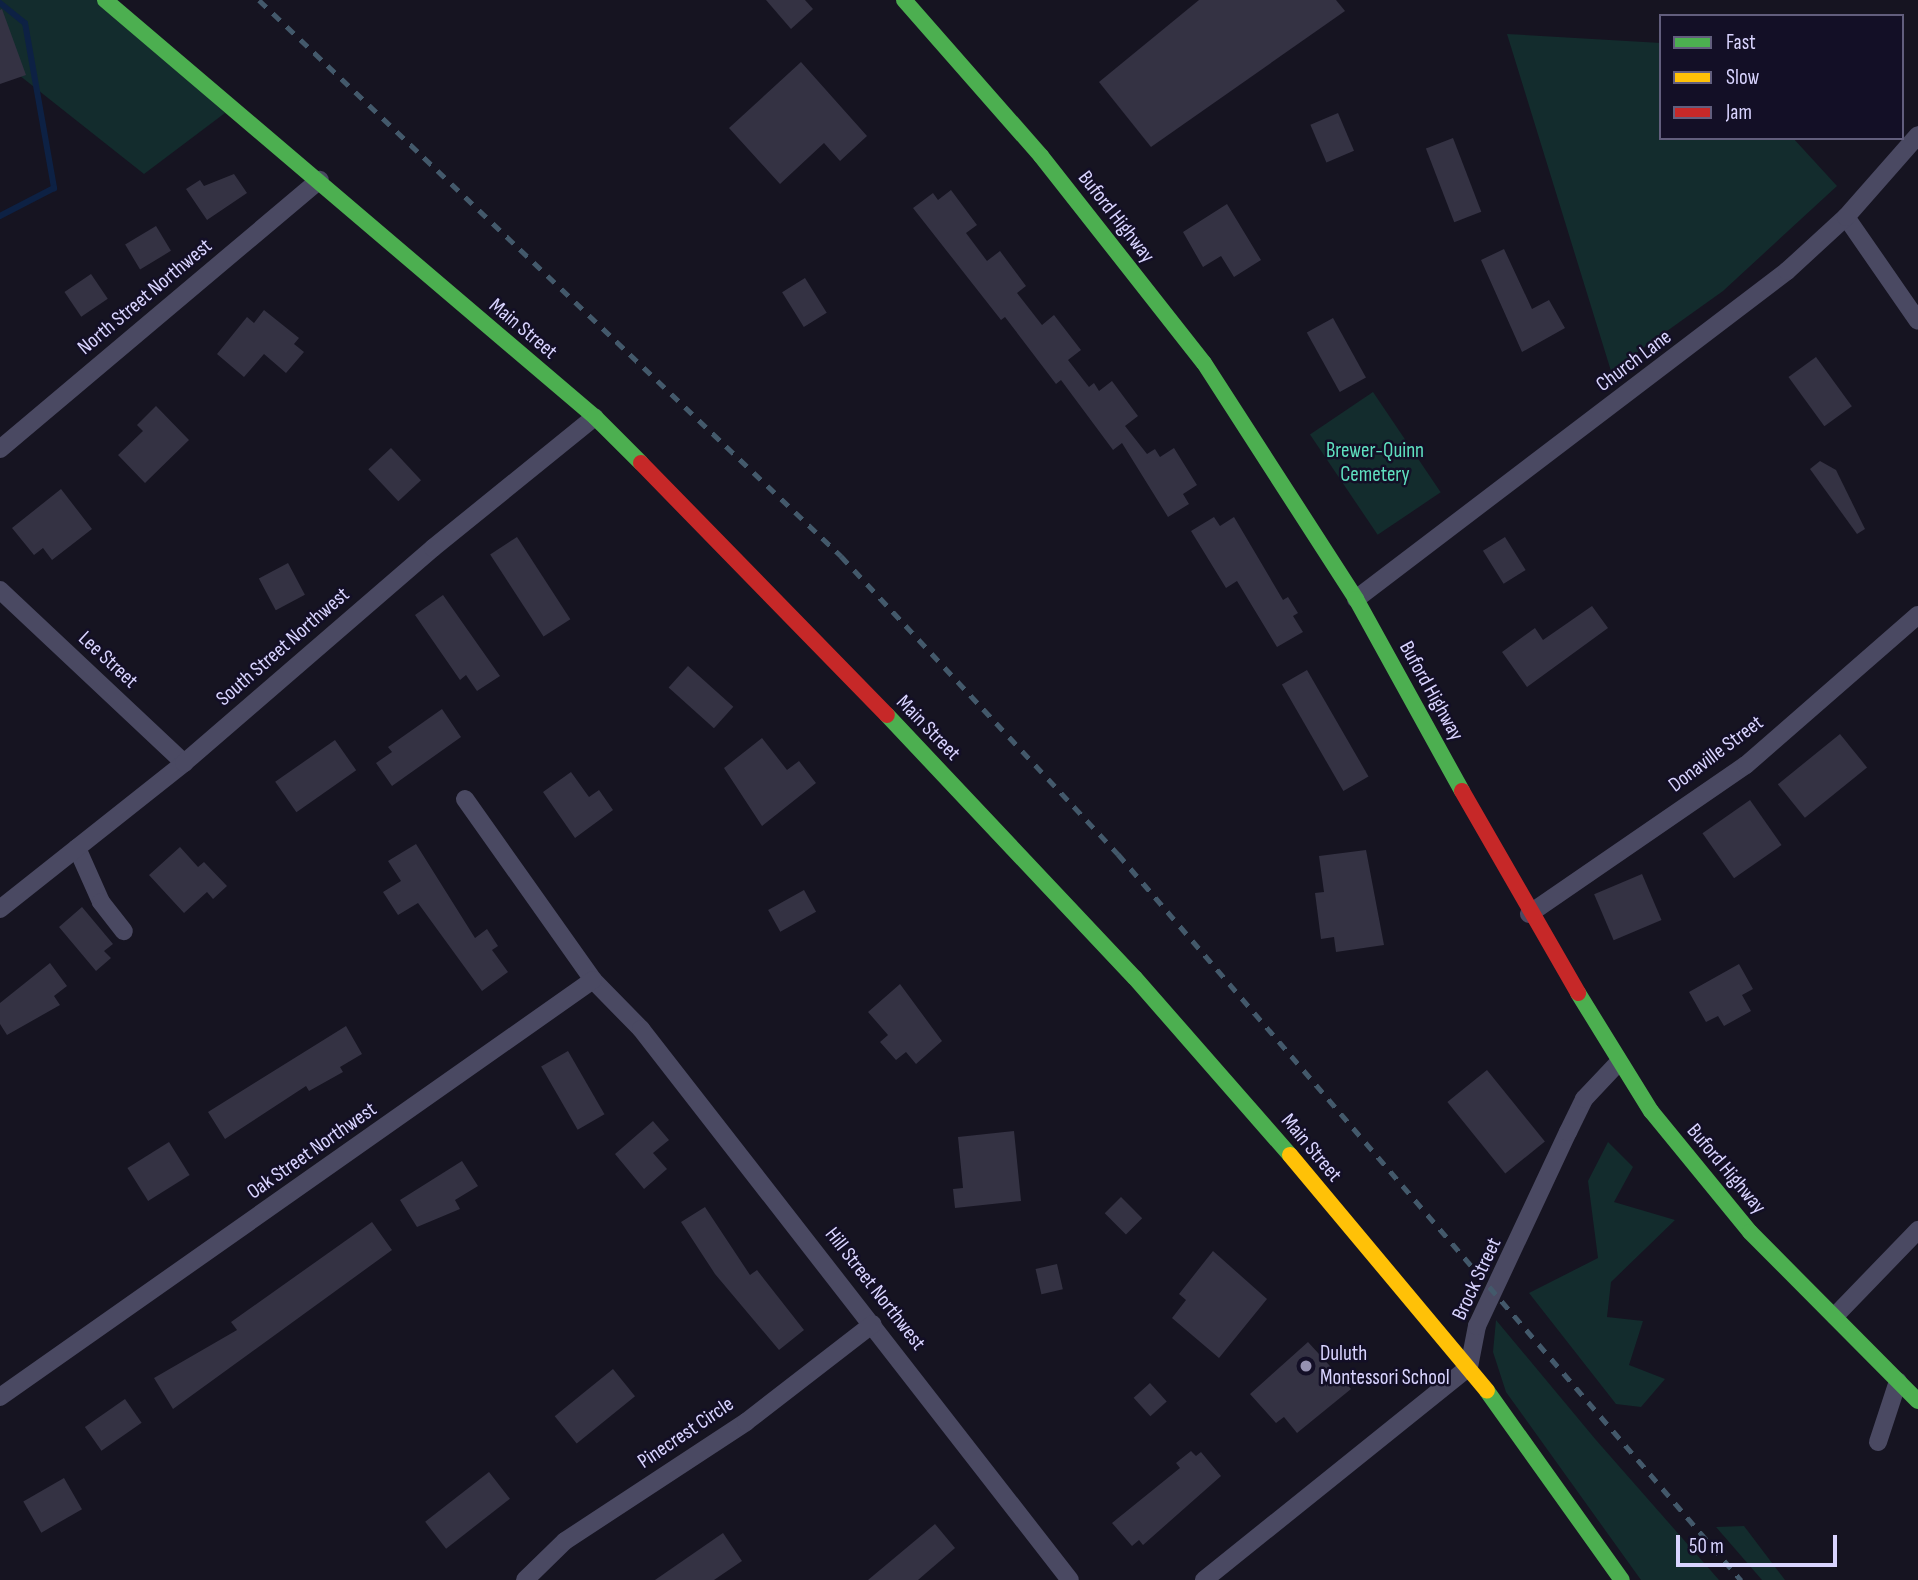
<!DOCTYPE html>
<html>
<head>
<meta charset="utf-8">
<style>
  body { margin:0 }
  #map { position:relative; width:1918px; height:1580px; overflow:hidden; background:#161421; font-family:"Sofia Sans Condensed",sans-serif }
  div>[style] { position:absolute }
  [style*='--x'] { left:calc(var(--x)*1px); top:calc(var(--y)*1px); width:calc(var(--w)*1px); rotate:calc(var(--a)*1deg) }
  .green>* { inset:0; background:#132c2d; transform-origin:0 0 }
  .stream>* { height:6px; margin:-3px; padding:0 3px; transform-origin:3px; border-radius:3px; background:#0d2144 }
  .building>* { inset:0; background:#343243; transform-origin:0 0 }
  .street>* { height:18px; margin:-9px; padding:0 9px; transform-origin:9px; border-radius:9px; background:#4a4962 }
  .fast>* { height:16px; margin:-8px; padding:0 8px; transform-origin:8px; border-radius:8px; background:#4caf50 }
  .slow>* { height:16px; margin:-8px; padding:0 8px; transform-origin:8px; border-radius:8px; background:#ffc107 }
  .jam>* { height:16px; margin:-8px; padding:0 8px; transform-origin:8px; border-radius:8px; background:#c62828 }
  .rail>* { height:5px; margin-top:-2.5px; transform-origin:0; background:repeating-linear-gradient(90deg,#43596b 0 10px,transparent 0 19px) }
  .dots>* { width:19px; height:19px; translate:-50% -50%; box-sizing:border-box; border:4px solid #130f26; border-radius:50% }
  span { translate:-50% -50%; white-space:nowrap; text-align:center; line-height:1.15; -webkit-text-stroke:5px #130f26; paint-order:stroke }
  .street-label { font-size:21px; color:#d9d4ff }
  .park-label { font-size:21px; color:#5fe0c0 }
  .poi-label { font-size:21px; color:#d9d4ff }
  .left { translate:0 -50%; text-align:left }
  .legend { position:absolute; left:1659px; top:14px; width:245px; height:126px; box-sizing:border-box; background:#130f26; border:2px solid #625e7d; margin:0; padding:9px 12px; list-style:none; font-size:21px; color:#d9d4ff }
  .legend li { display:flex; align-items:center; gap:14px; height:35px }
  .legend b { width:35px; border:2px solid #625e7d }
  .scale { position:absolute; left:1676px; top:1535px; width:161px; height:32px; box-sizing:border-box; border:4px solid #d9d4ff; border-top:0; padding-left:9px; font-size:21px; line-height:24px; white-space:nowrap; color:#d9d4ff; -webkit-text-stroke:5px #130f26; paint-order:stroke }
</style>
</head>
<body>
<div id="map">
  <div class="green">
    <i style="clip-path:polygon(0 0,101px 0,225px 113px,144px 174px,0 60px)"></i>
    <i style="clip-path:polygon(1507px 34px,1661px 43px,1661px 138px,1793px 138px,1837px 186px,1723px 291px,1611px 371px)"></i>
    <i style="left:1373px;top:392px;width:121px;height:76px;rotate:56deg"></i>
    <i style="clip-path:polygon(1608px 1142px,1633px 1167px,1614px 1202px,1675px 1220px,1611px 1282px,1607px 1317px,1643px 1321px,1629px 1365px,1665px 1379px,1641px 1407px,1616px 1404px,1529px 1293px,1598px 1258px,1588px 1181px)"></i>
    <i style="clip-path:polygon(1496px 1320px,1596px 1440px,1719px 1580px,1641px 1580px,1506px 1392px,1493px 1352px)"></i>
    <i style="clip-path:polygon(1744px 1526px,1785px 1580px,1762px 1580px,1716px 1527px)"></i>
  </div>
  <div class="stream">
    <i style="--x:0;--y:3;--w:32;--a:39"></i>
    <i style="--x:25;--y:23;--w:168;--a:80"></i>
    <i style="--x:54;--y:188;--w:61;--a:152.6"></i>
  </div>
  <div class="building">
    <i style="clip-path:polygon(766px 0,805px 0,813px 9px,791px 29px)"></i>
    <i style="clip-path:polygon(1199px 0,1336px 0,1345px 11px,1151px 147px,1099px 82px)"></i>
    <i style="clip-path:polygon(2px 9px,26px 75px,0 84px,0 10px)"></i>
    <i style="clip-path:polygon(801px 62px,867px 136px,840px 161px,824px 143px,780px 184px,729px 128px)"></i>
    <i style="left:1338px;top:113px;width:41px;height:30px;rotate:67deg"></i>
    <i style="left:1453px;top:138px;width:79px;height:29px;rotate:69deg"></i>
    <i style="clip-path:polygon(234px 174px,247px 193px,207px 220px,186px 189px,200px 180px,204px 186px)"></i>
    <i style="clip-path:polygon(951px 190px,977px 225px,966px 233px,987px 261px,1000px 251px,1026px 286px,1017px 293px,1042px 325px,1054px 315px,1081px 350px,1068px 360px,1089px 387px,1094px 383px,1099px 391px,1112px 381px,1138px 416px,1125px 426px,1147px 454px,1155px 449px,1160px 457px,1174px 448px,1197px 485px,1183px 494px,1189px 504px,1168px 517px,1122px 443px,1113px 450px,1061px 380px,1056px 384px,1005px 317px,1001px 320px,913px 208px,933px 193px,938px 200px)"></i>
    <i style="clip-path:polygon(1227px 204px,1261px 260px,1234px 277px,1221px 256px,1203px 267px,1183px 232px)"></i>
    <i style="left:156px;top:226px;width:29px;height:36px;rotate:59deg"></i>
    <i style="clip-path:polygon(1504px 249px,1532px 309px,1549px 300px,1565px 328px,1522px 352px,1481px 260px)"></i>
    <i style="left:91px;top:274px;width:30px;height:32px;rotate:56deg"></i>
    <i style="left:805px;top:278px;width:41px;height:27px;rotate:58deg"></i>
    <i style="clip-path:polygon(264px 310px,299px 338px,294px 344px,304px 352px,286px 373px,264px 354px,244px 377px,217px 354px,247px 317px,254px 323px)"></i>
    <i style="left:1333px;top:318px;width:68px;height:30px;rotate:61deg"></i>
    <i style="left:1816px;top:357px;width:61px;height:34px;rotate:54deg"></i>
    <i style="clip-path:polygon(156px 406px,189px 440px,145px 483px,118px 455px,143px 431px,137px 425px)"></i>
    <i style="left:391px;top:448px;width:44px;height:31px;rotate:47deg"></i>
    <i style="clip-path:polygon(1820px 461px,1836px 470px,1865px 529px,1857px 534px,1810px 469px)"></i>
    <i style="clip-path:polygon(61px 489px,92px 529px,52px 560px,43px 548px,34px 555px,12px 528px)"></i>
    <i style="clip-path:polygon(1214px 517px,1220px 526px,1234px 517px,1283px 600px,1288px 597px,1298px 613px,1293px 616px,1303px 632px,1277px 647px,1237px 581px,1226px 588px,1191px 531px)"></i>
    <i style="left:517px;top:537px;width:98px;height:32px;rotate:57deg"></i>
    <i style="left:1505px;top:537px;width:39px;height:26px;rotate:58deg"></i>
    <i style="left:288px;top:563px;width:36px;height:33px;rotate:62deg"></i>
    <i style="clip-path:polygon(443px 595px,500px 676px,477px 691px,466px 675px,460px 680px,415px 615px)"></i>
    <i style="clip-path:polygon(1592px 606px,1608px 628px,1527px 687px,1502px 652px,1535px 628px,1543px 640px)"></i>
    <i style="left:688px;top:666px;width:61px;height:29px;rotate:42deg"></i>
    <i style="left:1307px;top:670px;width:123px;height:29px;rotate:60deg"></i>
    <i style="clip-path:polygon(442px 709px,461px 737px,392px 786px,376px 763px,392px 752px,388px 747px)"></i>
    <i style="left:1840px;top:734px;width:43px;height:80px;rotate:51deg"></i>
    <i style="clip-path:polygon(762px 738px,787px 770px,799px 761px,816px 783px,762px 826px,724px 768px)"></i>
    <i style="left:335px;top:740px;width:37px;height:73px;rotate:55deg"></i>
    <i style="clip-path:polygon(571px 772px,589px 797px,599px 790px,613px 810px,575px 838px,543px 792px)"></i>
    <i style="left:1750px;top:800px;width:55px;height:58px;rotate:55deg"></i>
    <i style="clip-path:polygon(416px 844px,475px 938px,487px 929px,498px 946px,492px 950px,508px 972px,482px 991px,418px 903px,398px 915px,383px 892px,401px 881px,388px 861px)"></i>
    <i style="clip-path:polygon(180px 847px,198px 867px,204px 862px,227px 886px,213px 899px,207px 892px,184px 913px,149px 875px)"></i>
    <i style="clip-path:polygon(1366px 850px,1384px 945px,1336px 952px,1334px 937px,1321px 939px,1315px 893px,1324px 892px,1319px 856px)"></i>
    <i style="left:1642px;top:874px;width:50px;height:52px;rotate:67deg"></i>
    <i style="left:804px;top:890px;width:25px;height:41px;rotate:61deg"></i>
    <i style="clip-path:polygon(82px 907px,113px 944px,104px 951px,111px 958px,96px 971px,59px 927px)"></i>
    <i style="clip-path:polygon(50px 963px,67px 986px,54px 996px,60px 1005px,7px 1035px,0 1024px,0 1003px)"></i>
    <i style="clip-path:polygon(1739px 964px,1753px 989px,1742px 995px,1751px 1011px,1724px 1026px,1718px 1016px,1706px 1022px,1689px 992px)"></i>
    <i style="clip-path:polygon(900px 984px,942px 1041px,916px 1064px,906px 1052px,896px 1060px,880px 1042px,888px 1035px,868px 1012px)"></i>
    <i style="clip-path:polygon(346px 1026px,362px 1054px,340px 1067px,343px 1072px,309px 1091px,306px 1086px,225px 1139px,208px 1112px)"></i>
    <i style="left:568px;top:1051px;width:73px;height:31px;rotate:60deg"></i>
    <i style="left:1487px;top:1070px;width:92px;height:51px;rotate:51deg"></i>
    <i style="clip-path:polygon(653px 1121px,669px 1140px,653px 1153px,667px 1169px,644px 1189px,615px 1154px)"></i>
    <i style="clip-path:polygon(1014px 1131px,1021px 1201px,955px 1208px,953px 1189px,963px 1188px,958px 1137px)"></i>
    <i style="left:169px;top:1142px;width:39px;height:49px;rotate:58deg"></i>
    <i style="clip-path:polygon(462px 1161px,478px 1186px,455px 1200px,460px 1209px,417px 1227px,400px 1200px)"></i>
    <i style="left:1121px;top:1197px;width:30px;height:23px;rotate:45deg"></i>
    <i style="clip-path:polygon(705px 1207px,750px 1275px,757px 1270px,804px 1330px,779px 1350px,715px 1274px,681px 1222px)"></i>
    <i style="clip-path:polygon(372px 1222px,392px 1250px,173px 1409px,154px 1378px,237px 1330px,231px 1322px)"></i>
    <i style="clip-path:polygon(1213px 1251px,1267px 1299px,1219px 1358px,1172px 1318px,1186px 1300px,1179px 1294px)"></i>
    <i style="left:1057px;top:1264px;width:26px;height:22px;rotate:77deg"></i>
    <i style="clip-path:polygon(1308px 1342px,1351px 1389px,1297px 1433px,1284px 1417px,1276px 1423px,1250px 1394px)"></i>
    <i style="left:613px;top:1369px;width:35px;height:75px;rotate:51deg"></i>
    <i style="left:1150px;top:1383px;width:25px;height:22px;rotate:48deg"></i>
    <i style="left:125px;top:1399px;width:29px;height:49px;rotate:55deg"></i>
    <i style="clip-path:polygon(1191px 1451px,1196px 1456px,1201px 1452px,1221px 1476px,1143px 1545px,1139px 1540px,1132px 1546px,1112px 1523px,1180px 1468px,1176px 1463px)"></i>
    <i style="left:489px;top:1472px;width:34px;height:81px;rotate:52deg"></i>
    <i style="left:64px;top:1478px;width:36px;height:47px;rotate:60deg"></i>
    <i style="clip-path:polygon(935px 1524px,955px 1548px,918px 1580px,868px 1580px)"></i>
    <i style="clip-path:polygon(723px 1533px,742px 1561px,714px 1580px,655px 1580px)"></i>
  </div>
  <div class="street">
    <i style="--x:1846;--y:217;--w:126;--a:55.3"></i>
    <i style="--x:0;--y:449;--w:418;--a:-40.1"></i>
    <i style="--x:0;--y:590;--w:253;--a:43.2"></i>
    <i style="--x:1356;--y:599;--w:542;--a:-37.27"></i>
    <i style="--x:1787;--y:271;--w:80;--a:-42.5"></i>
    <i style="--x:1846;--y:217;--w:109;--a:-48.7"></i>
    <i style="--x:465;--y:799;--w:222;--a:54.7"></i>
    <i style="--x:593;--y:980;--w:69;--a:45.6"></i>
    <i style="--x:641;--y:1029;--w:698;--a:52.1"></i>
    <i style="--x:77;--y:848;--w:59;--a:66"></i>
    <i style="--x:101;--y:902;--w:37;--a:52"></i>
    <i style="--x:0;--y:909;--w:235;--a:-38.4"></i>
    <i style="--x:184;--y:763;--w:329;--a:-40.8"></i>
    <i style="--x:433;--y:548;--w:208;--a:-39"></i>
    <i style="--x:1529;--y:914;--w:263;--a:-34.5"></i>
    <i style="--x:1746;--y:765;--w:228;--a:-41.1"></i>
    <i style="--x:1835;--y:1316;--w:120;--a:-46"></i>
    <i style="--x:0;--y:1397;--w:725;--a:-35.12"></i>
    <i style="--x:1878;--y:1442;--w:64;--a:-71.8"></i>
    <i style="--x:525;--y:1580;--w:56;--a:-44.3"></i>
    <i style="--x:565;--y:1541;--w:217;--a:-33.3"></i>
    <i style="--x:746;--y:1422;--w:160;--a:-37.7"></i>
    <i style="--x:1204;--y:1580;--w:340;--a:-38.8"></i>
    <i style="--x:1469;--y:1367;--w:42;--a:-79"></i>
    <i style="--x:1477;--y:1326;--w:214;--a:-64.9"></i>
    <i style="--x:1568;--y:1132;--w:37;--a:-64"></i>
    <i style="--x:1584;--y:1099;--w:48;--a:-46.7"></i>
  </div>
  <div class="fast">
    <i style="--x:105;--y:0;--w:643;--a:40.4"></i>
    <i style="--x:595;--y:417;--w:65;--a:45"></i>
    <i style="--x:904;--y:0;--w:208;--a:48.7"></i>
    <i style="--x:1041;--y:156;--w:263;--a:51.8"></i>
    <i style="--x:1204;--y:363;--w:281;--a:57.2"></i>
    <i style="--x:1356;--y:599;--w:219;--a:61.1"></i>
    <i style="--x:887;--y:715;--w:361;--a:46.7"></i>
    <i style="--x:1135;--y:978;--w:235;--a:48.8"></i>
    <i style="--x:1578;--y:993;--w:139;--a:58.3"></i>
    <i style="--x:1651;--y:1111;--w:156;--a:50.7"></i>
    <i style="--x:1750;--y:1232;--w:238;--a:45.2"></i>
    <i style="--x:1487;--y:1391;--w:232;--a:54.5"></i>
  </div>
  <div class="slow">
    <i style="--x:1290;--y:1155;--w:307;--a:50.1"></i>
  </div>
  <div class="jam">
    <i style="--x:641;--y:463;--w:352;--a:45.7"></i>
    <i style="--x:1462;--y:791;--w:233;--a:60.1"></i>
  </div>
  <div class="rail">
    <i style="--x:259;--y:0;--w:805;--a:43.69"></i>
    <i style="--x:841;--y:556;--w:407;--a:47.1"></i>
    <i style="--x:1118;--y:854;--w:957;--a:49.37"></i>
  </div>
  <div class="dots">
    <i style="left:1306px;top:1366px;background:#9591b1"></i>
  </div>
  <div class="street-label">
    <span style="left:1116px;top:217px;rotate:52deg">Buford Highway</span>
    <span style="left:145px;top:297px;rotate:-40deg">North Street Northwest</span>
    <span style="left:523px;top:329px;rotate:40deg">Main Street</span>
    <span style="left:1634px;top:361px;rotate:-37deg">Church Lane</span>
    <span style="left:283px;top:647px;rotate:-41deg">South Street Northwest</span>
    <span style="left:108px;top:660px;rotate:43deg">Lee Street</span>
    <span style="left:1431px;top:691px;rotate:61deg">Buford Highway</span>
    <span style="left:928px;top:728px;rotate:46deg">Main Street</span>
    <span style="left:1716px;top:754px;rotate:-37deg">Donaville Street</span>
    <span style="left:1311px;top:1148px;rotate:50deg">Main Street</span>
    <span style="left:312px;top:1151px;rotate:-35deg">Oak Street Northwest</span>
    <span style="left:1726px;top:1169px;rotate:50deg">Buford Highway</span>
    <span style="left:1477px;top:1279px;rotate:-65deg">Brock Street</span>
    <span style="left:875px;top:1289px;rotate:52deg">Hill Street Northwest</span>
    <span style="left:686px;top:1433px;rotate:-34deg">Pinecrest Circle</span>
  </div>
  <div class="park-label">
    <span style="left:1375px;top:463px">Brewer-Quinn<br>Cemetery</span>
  </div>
  <div class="poi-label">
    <span class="left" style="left:1320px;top:1366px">Duluth<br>Montessori School</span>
  </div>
  <ul class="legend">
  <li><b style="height:9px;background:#4caf50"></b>Fast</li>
  <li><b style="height:9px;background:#ffc107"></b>Slow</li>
  <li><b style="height:9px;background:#c62828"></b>Jam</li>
  </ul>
  <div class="scale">50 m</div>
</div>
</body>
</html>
